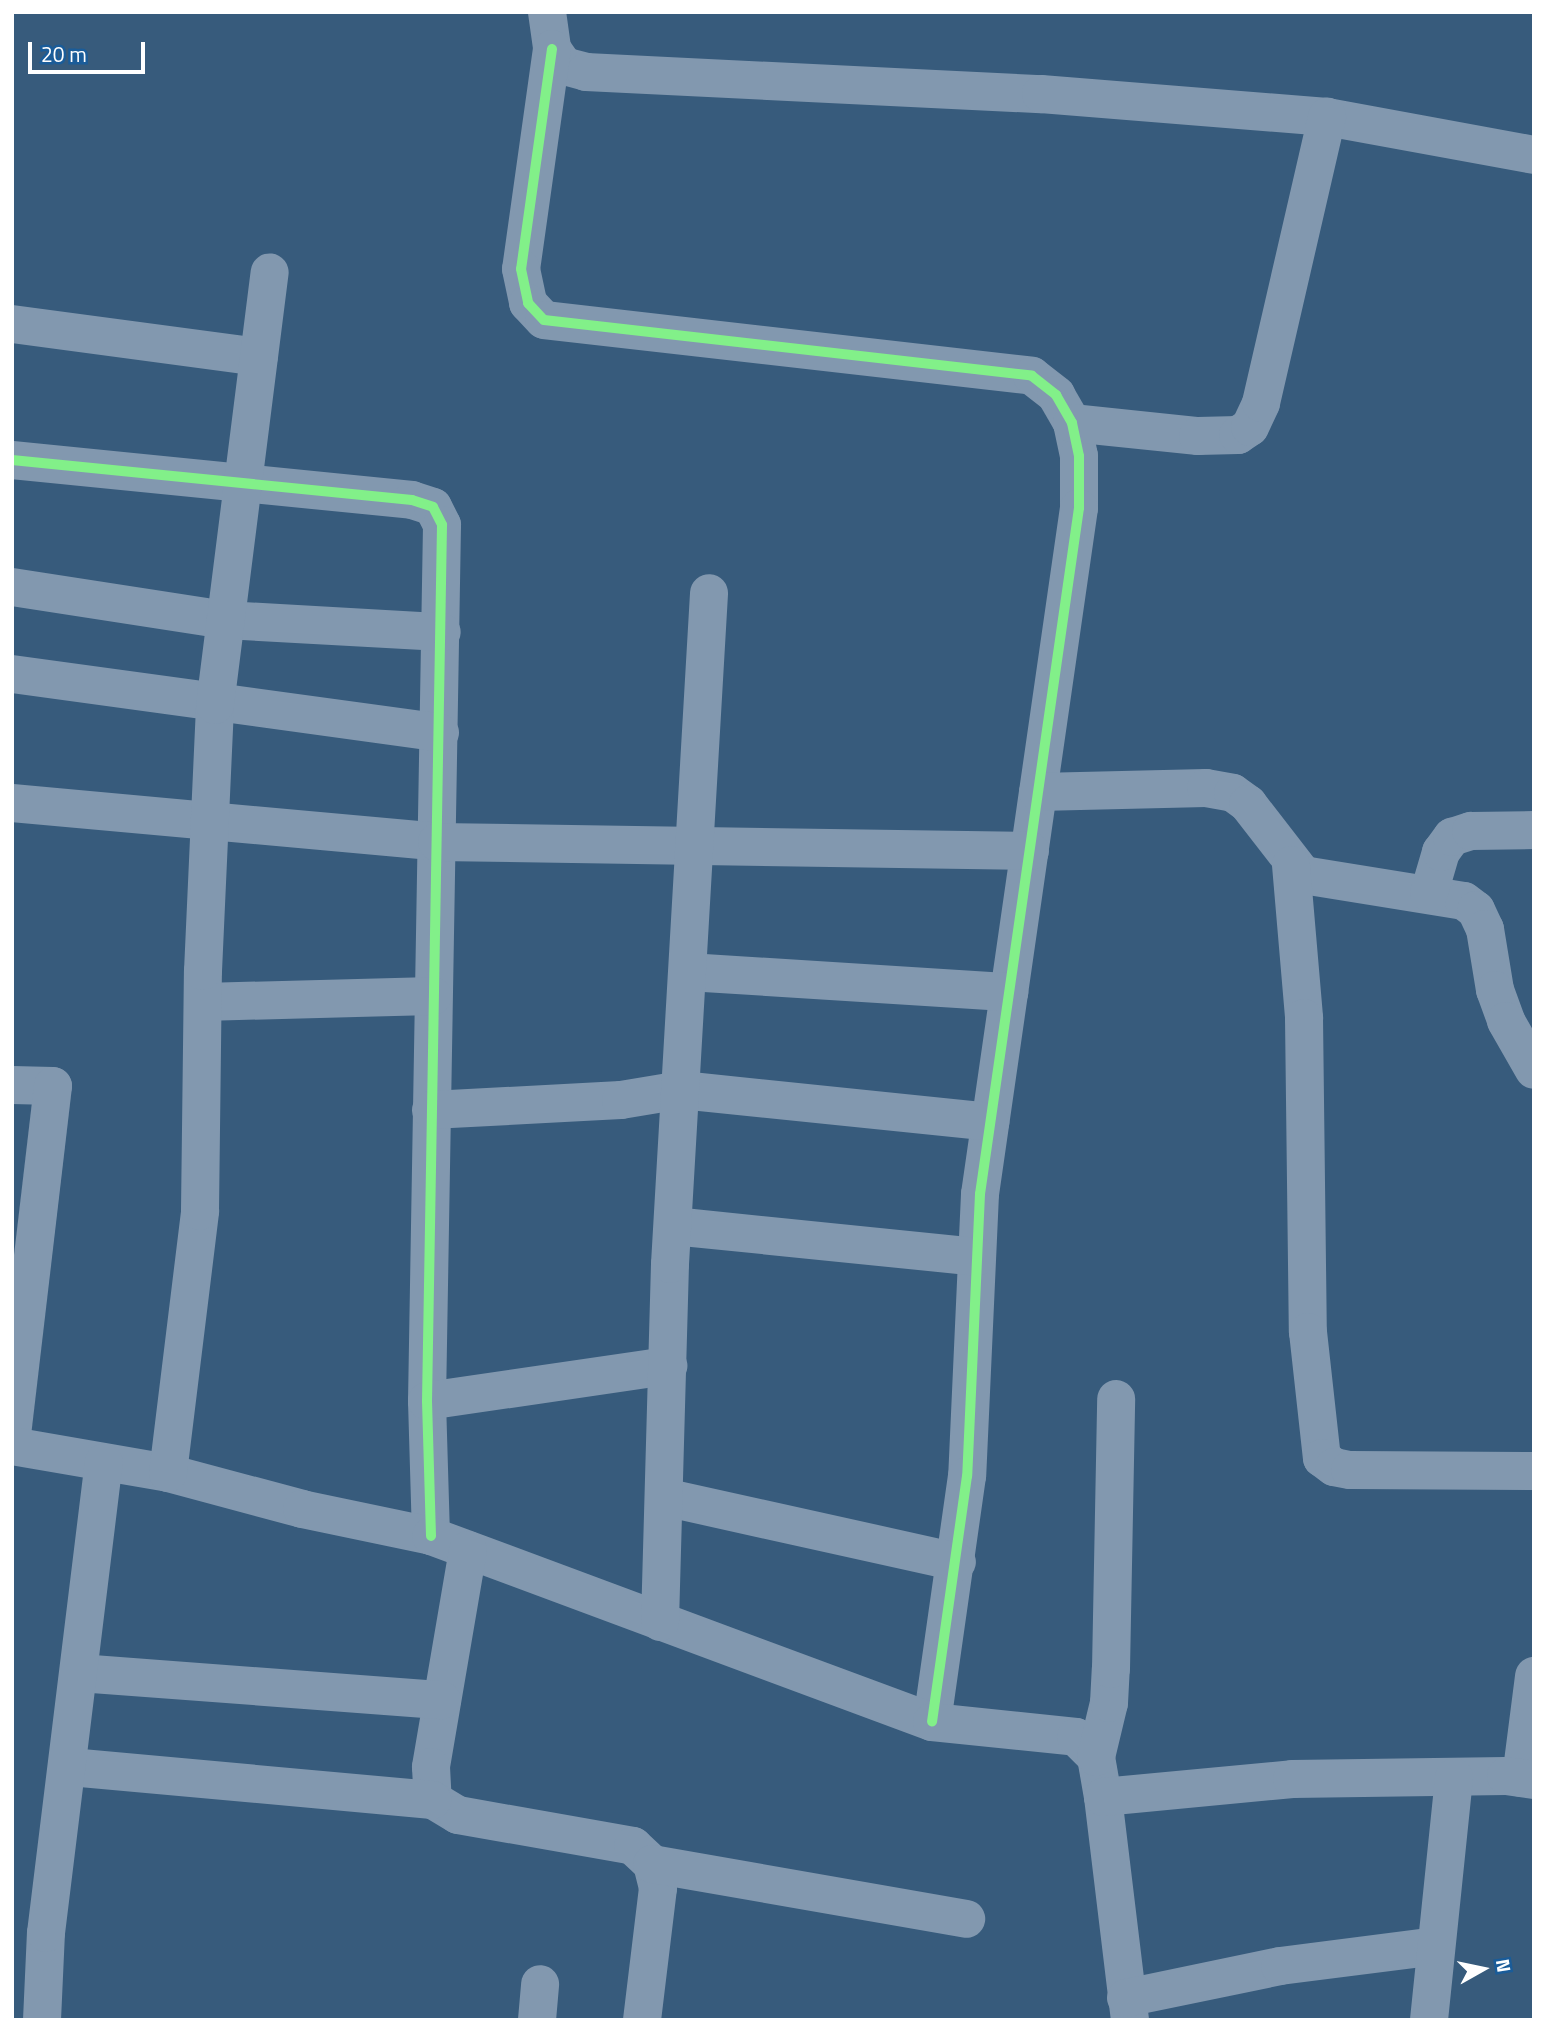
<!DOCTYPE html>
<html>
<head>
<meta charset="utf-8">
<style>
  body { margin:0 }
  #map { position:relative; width:1546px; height:2032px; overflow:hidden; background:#375b7c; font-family:"Titillium Web",sans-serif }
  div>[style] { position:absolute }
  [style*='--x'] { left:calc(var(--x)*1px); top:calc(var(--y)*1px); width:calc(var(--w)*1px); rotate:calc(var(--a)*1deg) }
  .street>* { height:38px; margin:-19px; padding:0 19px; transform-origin:19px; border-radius:19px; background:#8298af }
  .cycleway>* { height:10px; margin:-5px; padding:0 5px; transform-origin:5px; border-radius:5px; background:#82f089 }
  span { translate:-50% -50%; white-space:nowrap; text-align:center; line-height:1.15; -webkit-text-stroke:6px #1a5c99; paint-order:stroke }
  .frame { position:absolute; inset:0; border:14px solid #fff; pointer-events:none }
  .north { position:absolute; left:1448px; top:1934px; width:70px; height:70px; -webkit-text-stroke:5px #1a5c99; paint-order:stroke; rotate:81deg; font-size:19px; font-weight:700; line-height:28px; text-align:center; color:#fff }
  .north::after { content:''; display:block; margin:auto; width:24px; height:32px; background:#fff; clip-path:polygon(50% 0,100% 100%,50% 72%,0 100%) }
  .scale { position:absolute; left:28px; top:42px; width:117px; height:32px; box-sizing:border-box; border:4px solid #fff; border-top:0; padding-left:9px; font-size:21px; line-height:24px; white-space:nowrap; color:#fff; -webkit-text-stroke:5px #1a5c99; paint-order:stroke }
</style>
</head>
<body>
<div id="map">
  <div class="street">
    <i style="--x:547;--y:12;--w:37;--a:82"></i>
    <i style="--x:552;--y:49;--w:21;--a:55"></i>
    <i style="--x:564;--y:66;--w:23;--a:15"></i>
    <i style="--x:586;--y:72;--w:456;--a:2.8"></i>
    <i style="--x:1041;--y:94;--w:287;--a:4.6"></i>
    <i style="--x:1327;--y:117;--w:210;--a:10.4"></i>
    <i style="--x:552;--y:49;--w:222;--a:98"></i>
    <i style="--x:521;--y:269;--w:35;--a:78"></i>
    <i style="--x:528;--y:303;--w:23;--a:47"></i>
    <i style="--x:544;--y:320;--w:491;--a:6.5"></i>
    <i style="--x:1032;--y:376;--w:31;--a:38"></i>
    <i style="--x:1056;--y:395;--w:32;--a:60"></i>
    <i style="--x:1072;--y:423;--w:34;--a:78"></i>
    <i style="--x:1079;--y:456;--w:52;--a:90"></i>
    <i style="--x:1079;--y:508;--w:693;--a:98.21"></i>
    <i style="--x:980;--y:1194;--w:282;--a:92.6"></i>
    <i style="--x:967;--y:1476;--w:248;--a:98.1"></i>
    <i style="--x:12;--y:324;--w:249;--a:7.6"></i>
    <i style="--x:1072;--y:423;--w:127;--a:5.9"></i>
    <i style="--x:1198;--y:436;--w:40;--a:-1.4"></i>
    <i style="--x:1238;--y:435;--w:14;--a:-34"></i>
    <i style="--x:1250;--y:427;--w:26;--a:-65"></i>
    <i style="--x:1261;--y:403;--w:294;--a:-77"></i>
    <i style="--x:12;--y:460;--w:402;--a:5.7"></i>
    <i style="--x:412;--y:500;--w:22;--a:18"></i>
    <i style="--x:433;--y:507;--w:20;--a:63"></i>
    <i style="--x:442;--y:525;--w:876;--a:90.98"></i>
    <i style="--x:427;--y:1401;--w:135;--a:88.3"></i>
    <i style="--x:12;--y:587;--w:216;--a:8.8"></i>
    <i style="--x:225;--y:620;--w:217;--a:3.2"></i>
    <i style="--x:12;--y:674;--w:432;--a:7.8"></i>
    <i style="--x:1038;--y:792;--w:168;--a:-1.4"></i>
    <i style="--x:1206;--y:788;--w:27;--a:10"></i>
    <i style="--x:1233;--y:793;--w:19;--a:36"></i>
    <i style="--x:1248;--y:804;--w:90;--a:52.2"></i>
    <i style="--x:1303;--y:875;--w:163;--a:9.2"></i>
    <i style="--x:1464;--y:901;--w:15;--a:37"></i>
    <i style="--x:1476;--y:910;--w:21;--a:65"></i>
    <i style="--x:1485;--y:929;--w:62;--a:80.7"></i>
    <i style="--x:1495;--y:990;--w:33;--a:70"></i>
    <i style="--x:1506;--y:1021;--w:56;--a:60.3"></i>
    <i style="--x:12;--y:803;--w:427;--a:5.2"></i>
    <i style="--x:437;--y:842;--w:593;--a:0.87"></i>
    <i style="--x:1291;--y:865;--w:154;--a:85.1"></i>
    <i style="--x:1304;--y:1018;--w:314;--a:89.3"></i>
    <i style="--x:1308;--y:1332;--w:127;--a:83.7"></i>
    <i style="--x:1322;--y:1458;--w:15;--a:37"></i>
    <i style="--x:1334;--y:1467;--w:16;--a:11"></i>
    <i style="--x:1350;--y:1470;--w:184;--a:0.3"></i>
    <i style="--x:1429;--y:893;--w:43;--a:-73.7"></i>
    <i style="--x:1441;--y:852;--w:19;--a:-54"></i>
    <i style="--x:1452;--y:837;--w:20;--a:-18"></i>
    <i style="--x:1471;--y:831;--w:63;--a:-0.9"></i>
    <i style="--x:688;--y:972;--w:322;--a:3.6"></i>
    <i style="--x:203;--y:1002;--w:230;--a:-1.5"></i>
    <i style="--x:12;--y:1085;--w:41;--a:1.4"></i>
    <i style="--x:53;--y:1086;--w:349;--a:96.7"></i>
    <i style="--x:431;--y:1110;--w:190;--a:-3"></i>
    <i style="--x:621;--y:1100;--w:61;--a:-9.5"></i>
    <i style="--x:681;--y:1090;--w:311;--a:5.9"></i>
    <i style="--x:673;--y:1226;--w:305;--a:5.8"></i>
    <i style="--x:427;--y:1401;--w:244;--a:-8.3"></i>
    <i style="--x:12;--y:1446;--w:158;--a:9.8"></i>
    <i style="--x:168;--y:1473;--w:139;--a:15"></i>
    <i style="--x:302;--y:1509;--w:132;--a:11.8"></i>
    <i style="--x:431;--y:1536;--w:534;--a:20.37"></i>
    <i style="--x:932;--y:1722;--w:145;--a:5.9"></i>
    <i style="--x:1076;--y:1737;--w:28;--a:45"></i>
    <i style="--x:1096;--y:1757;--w:41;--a:80.1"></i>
    <i style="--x:1103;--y:1797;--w:225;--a:83.1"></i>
    <i style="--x:168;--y:1473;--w:264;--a:-83"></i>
    <i style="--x:200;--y:1211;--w:240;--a:-89.3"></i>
    <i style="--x:203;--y:971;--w:266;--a:-87.4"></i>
    <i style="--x:215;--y:705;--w:436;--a:-82.8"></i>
    <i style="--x:664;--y:1497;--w:300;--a:12.5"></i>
    <i style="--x:468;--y:1550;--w:220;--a:99.7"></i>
    <i style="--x:431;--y:1767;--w:33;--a:87"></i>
    <i style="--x:433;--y:1800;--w:29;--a:31"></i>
    <i style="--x:458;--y:1815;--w:178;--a:10"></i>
    <i style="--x:633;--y:1846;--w:26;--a:43"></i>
    <i style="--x:652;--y:1864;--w:25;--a:76"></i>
    <i style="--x:658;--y:1888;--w:133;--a:96.9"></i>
    <i style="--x:660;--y:1622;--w:358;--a:-88.4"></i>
    <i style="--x:670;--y:1264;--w:672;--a:-86.67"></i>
    <i style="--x:79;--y:1673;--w:364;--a:4.3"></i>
    <i style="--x:1096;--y:1757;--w:56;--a:-76.5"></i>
    <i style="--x:1109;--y:1703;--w:34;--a:-87"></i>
    <i style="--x:1111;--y:1669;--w:270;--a:-88.9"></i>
    <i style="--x:70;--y:1767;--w:364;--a:5.2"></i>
    <i style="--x:1521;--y:1778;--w:103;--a:-82.7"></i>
    <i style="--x:1103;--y:1797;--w:190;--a:-5.4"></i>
    <i style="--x:1292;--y:1779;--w:214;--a:-0.8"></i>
    <i style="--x:1506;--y:1776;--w:28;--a:8"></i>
    <i style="--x:652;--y:1864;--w:319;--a:9.9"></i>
    <i style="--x:1126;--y:1998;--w:157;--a:-11.7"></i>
    <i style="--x:1280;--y:1966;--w:157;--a:-7.3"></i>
    <i style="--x:42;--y:2020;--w:87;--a:-87.4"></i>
    <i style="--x:46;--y:1933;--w:474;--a:-83"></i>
    <i style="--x:537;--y:2020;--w:36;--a:-85"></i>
    <i style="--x:1429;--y:2020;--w:244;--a:-84.1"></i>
  </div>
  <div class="cycleway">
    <i style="--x:552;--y:49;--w:222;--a:98"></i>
    <i style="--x:521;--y:269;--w:35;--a:78"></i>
    <i style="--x:528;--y:303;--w:23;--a:47"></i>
    <i style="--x:544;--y:320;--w:491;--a:6.5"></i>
    <i style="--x:1032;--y:376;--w:31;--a:38"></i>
    <i style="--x:1056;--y:395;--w:32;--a:60"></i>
    <i style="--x:1072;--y:423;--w:34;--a:78"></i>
    <i style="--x:1079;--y:456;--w:52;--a:90"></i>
    <i style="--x:1079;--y:508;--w:693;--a:98.21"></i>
    <i style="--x:980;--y:1194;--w:282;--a:92.6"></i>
    <i style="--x:967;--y:1476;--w:248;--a:98.1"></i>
    <i style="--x:12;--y:460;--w:402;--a:5.7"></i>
    <i style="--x:412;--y:500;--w:22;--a:18"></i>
    <i style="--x:433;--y:507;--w:20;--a:63"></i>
    <i style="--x:442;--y:525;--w:876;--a:90.98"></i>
    <i style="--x:427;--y:1401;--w:135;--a:88.3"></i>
  </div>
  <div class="frame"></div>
  <div class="north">N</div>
  <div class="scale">20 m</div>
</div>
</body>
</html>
